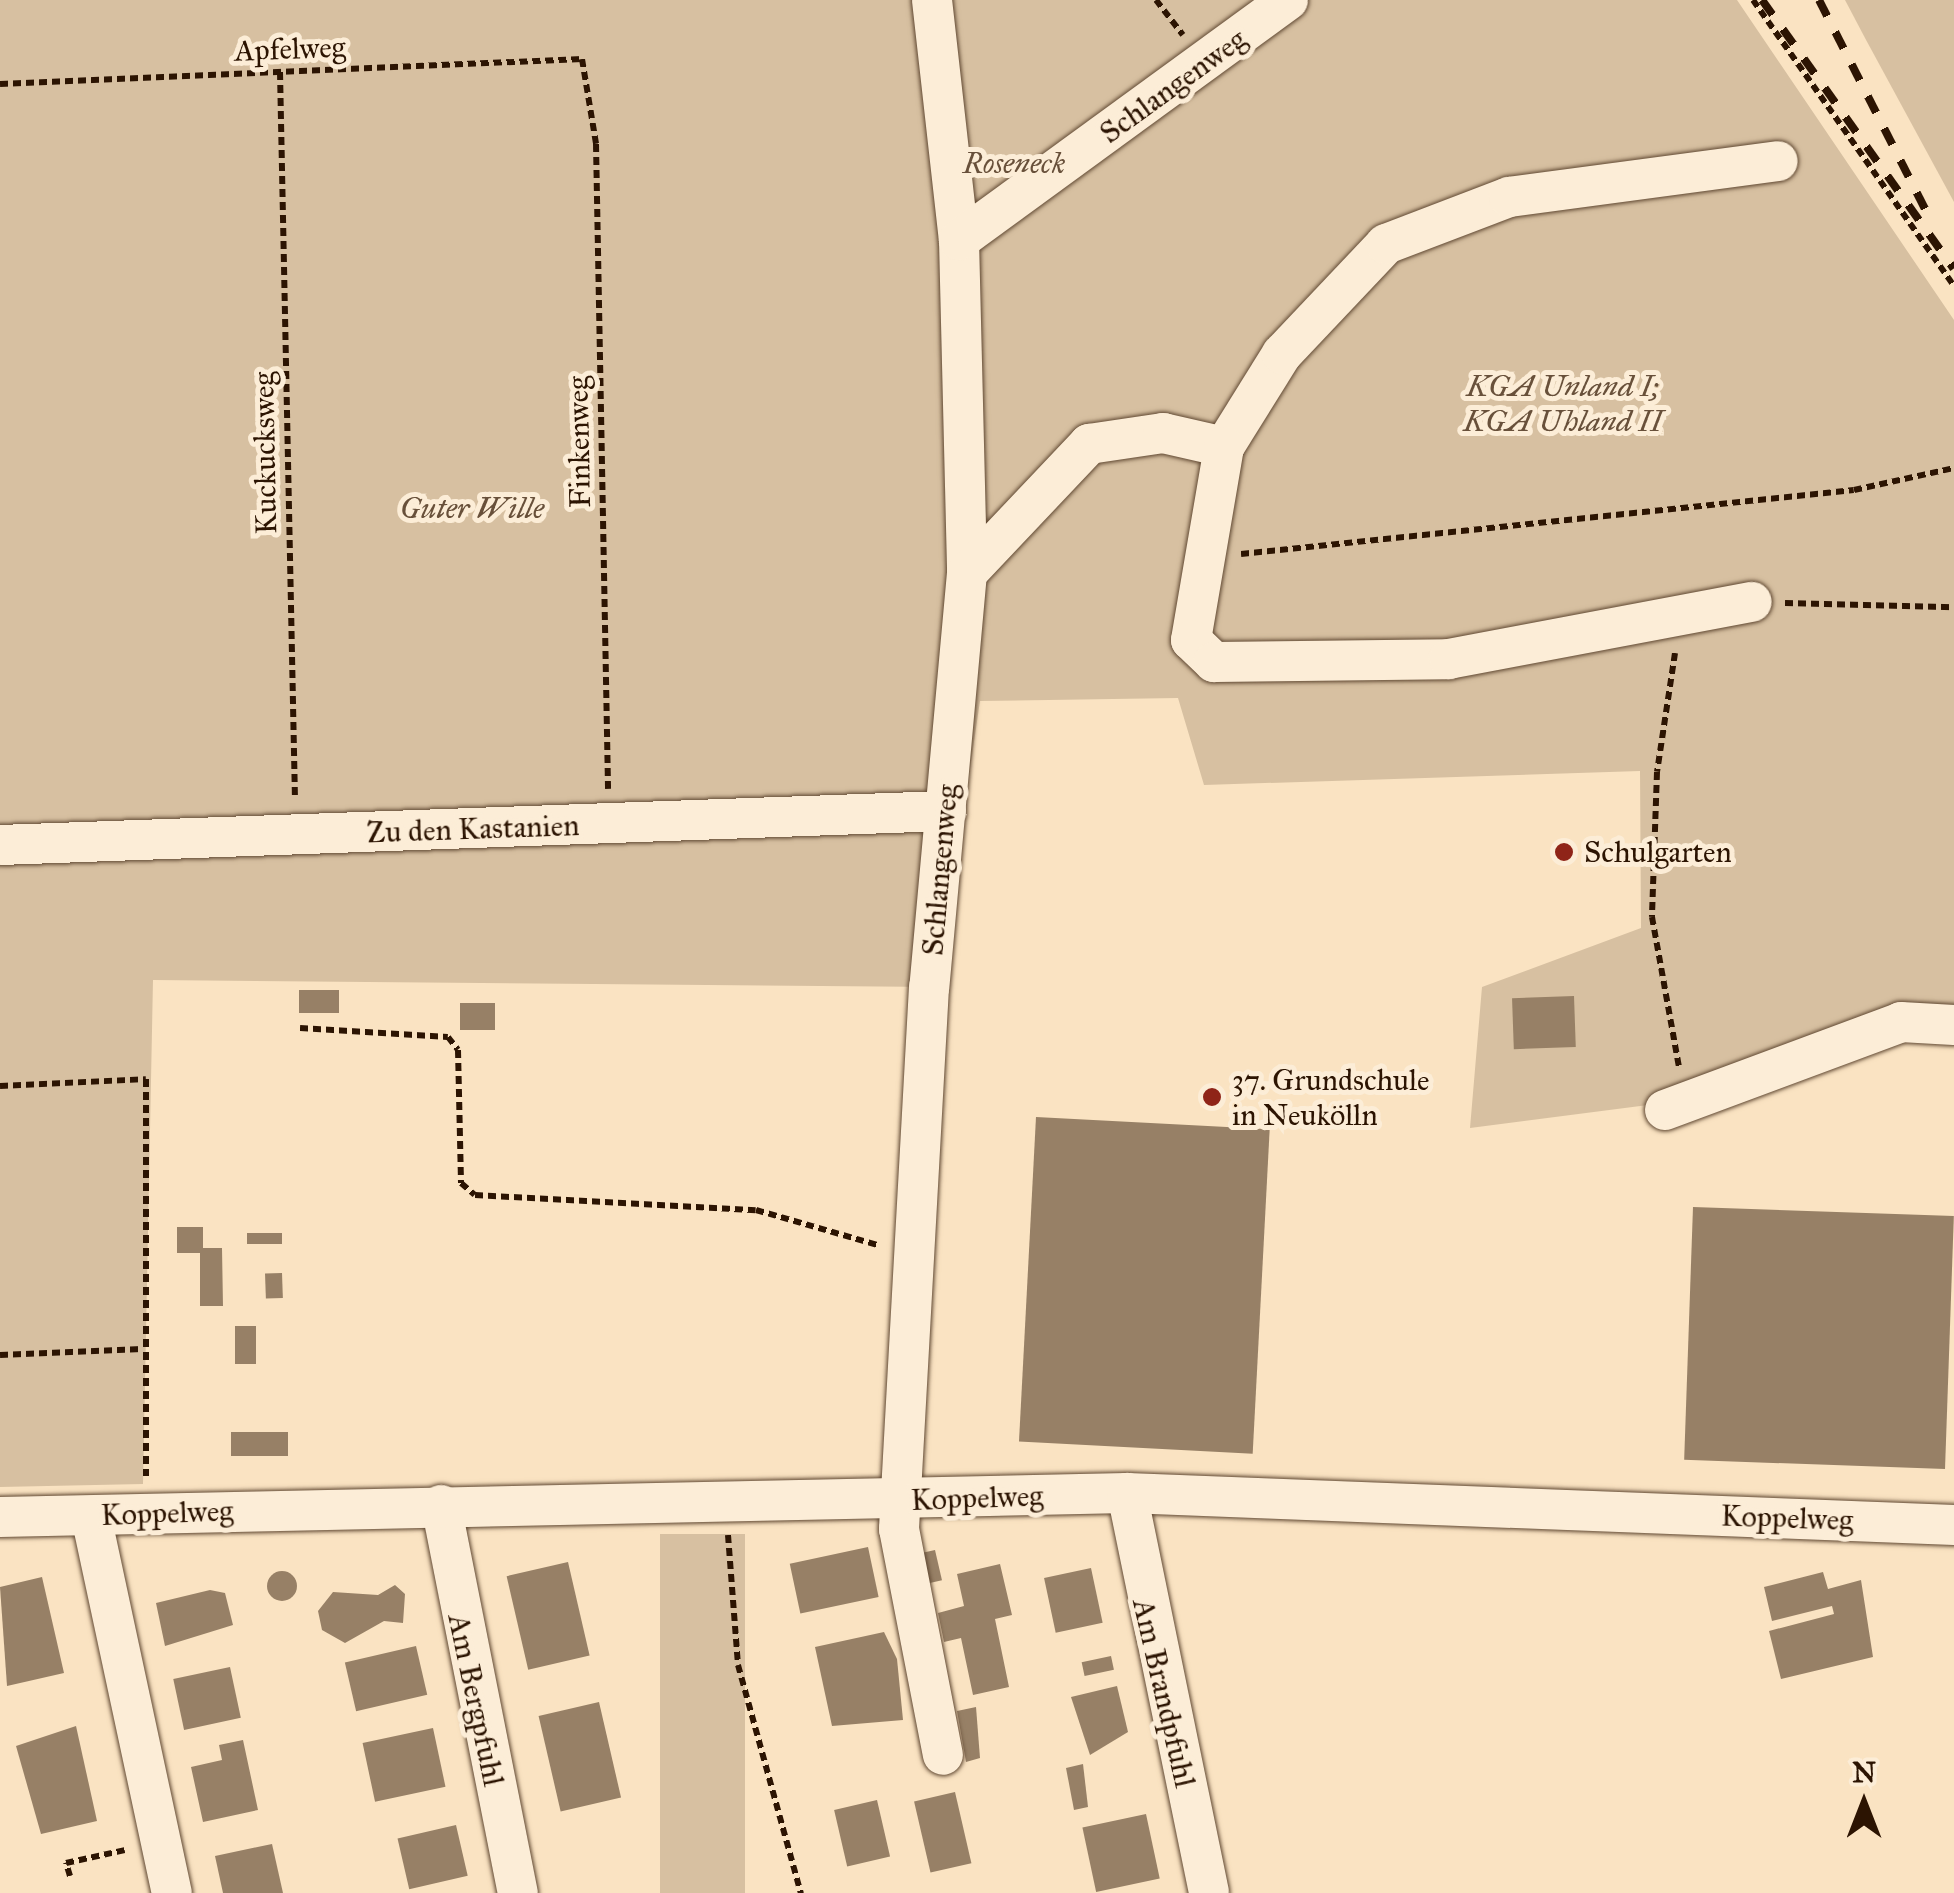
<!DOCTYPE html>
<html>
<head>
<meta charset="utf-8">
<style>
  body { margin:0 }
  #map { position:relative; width:1954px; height:1893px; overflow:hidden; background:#fae3c2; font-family:"IM FELL Great Primer",serif }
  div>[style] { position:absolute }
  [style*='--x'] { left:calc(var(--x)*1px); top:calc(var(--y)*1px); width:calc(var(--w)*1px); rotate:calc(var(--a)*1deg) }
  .green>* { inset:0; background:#d7c0a1; transform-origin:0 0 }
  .building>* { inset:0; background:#978066; transform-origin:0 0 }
  .round { border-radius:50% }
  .path>* { height:6px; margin-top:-3px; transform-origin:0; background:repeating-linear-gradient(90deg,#2c1402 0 8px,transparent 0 13px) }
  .roads { filter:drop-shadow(0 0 2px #604832) drop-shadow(0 0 2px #604832) }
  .minor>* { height:40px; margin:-20px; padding:0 20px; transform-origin:20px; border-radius:20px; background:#fcedd7 }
  .rail>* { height:8px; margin-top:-4px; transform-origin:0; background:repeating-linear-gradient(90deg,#2c1402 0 18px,transparent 0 36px) }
  .dots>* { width:28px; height:28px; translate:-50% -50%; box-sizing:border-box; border:5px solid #fcedd7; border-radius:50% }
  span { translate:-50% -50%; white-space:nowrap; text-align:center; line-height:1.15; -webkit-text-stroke:10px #fcedd7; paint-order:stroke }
  .street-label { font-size:30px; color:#2c1402 }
  .park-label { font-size:30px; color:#68503a; font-style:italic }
  .poi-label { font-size:30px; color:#2c1402 }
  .left { translate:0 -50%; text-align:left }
  .north { position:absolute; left:1814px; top:1753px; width:100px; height:100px; -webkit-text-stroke:8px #fcedd7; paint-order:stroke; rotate:0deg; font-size:28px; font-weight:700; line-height:40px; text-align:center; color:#2c1402 }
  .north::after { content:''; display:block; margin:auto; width:35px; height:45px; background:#2c1402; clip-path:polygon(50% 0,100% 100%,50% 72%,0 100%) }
</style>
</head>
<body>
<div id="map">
  <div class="green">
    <i style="clip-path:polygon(0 0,1737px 0,1954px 320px,1954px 1021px,1679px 1101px,1470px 1128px,1482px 987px,1641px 928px,1640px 771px,1204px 785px,1178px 698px,980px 701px,938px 987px,153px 980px,143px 1484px,0 1487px)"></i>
    <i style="clip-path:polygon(1845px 0,1954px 0,1954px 202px,1865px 38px)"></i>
    <i style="left:660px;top:1534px;width:85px;height:368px"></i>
  </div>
  <div class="building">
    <i style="left:299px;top:990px;width:40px;height:23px"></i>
    <i style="left:1574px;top:996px;width:51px;height:62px;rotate:88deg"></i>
    <i style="left:460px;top:1003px;width:35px;height:27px"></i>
    <i style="left:1036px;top:1117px;width:234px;height:325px;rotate:3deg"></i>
    <i style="left:1693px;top:1207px;width:261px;height:253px;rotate:2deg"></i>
    <i style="clip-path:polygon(177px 1227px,203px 1227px,203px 1248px,222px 1248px,223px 1306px,200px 1306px,200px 1253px,177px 1253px)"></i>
    <i style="left:247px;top:1233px;width:35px;height:11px"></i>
    <i style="left:282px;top:1273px;width:25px;height:17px;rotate:88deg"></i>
    <i style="left:256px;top:1326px;width:38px;height:21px;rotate:90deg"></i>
    <i style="left:231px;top:1432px;width:57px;height:24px"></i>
    <i style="left:868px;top:1547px;width:51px;height:80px;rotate:78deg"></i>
    <i style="left:935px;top:1550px;width:31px;height:16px;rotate:77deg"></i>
    <i style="left:568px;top:1562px;width:96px;height:63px;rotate:77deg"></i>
    <i style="clip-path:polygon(1000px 1564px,1012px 1615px,995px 1619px,1009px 1687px,973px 1695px,961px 1638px,944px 1642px,938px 1613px,964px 1606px,957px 1574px)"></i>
    <i style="left:1091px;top:1568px;width:56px;height:48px;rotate:78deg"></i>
    <i class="round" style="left:267px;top:1571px;width:30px;height:30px"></i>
    <i style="clip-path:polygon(1823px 1572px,1828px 1589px,1861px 1580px,1873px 1657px,1781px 1679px,1769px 1631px,1834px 1614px,1832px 1606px,1772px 1621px,1764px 1587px)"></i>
    <i style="clip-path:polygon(42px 1577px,64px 1673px,7px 1686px,0 1587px)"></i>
    <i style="clip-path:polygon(395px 1585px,405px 1594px,403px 1623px,384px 1621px,345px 1643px,322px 1630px,318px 1611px,333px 1592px,378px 1595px)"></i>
    <i style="clip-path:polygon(210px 1590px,225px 1593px,233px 1625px,165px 1646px,156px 1603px)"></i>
    <i style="clip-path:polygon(884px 1632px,897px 1659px,903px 1720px,832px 1726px,815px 1647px)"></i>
    <i style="left:416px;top:1646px;width:50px;height:73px;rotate:77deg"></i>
    <i style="left:1111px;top:1656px;width:14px;height:30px;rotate:78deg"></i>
    <i style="left:230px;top:1667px;width:52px;height:58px;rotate:78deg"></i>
    <i style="clip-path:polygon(1117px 1686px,1128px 1732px,1090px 1755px,1071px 1697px)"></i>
    <i style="left:599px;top:1702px;width:98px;height:62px;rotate:77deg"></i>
    <i style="clip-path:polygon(976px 1707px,980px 1758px,966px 1762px,957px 1711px)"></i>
    <i style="clip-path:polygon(76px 1726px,97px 1821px,41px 1834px,16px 1746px)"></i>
    <i style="left:433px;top:1728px;width:60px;height:72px;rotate:78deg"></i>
    <i style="clip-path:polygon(243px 1740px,258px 1810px,203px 1822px,191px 1767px,222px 1760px,219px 1745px)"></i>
    <i style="clip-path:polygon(1083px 1764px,1088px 1807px,1074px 1810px,1066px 1768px)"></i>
    <i style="left:955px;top:1792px;width:73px;height:42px;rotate:77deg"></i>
    <i style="left:877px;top:1800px;width:58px;height:44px;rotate:77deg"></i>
    <i style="left:1146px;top:1814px;width:66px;height:65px;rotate:78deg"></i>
    <i style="left:456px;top:1825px;width:52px;height:60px;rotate:77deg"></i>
    <i style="clip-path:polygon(272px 1844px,283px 1893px,223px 1893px,215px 1856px)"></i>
  </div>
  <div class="path">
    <i style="--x:1156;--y:0;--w:44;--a:52.4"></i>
    <i style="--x:1753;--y:0;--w:350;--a:54.9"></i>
    <i style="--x:280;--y:72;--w:726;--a:88.82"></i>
    <i style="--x:0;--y:84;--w:583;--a:-2.46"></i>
    <i style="--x:582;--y:59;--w:86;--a:80.6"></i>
    <i style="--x:596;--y:144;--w:645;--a:88.93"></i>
    <i style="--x:1241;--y:554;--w:616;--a:-5.96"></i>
    <i style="--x:1854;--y:490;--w:102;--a:-12.4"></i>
    <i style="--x:1785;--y:603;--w:169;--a:1.4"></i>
    <i style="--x:1675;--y:653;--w:120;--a:98.6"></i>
    <i style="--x:1657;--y:772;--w:145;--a:92"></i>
    <i style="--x:1652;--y:917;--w:152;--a:79.8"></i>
    <i style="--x:300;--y:1028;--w:148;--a:3.5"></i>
    <i style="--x:448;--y:1037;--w:16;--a:52"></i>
    <i style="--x:458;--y:1050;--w:133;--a:88.7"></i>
    <i style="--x:461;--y:1183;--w:18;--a:41"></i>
    <i style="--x:475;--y:1195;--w:281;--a:3.1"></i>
    <i style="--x:756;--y:1210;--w:126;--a:16.1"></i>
    <i style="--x:0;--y:1086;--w:146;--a:-2.7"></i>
    <i style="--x:146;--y:1079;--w:397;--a:90"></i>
    <i style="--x:0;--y:1355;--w:142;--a:-2.4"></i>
    <i style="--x:728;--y:1535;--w:130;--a:85.6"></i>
    <i style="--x:738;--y:1665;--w:237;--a:74.6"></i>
    <i style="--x:70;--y:1876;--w:14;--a:-107"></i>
    <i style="--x:66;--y:1863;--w:60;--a:-12.4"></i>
  </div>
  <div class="roads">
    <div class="minor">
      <i style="--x:932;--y:0;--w:242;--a:83.6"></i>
      <i style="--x:959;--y:240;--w:333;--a:88.6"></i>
      <i style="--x:967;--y:573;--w:416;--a:95.2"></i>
      <i style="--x:929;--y:987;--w:543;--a:93.17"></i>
      <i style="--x:899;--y:1529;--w:230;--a:79"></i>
      <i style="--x:959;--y:240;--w:407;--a:-36.1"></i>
      <i style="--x:1224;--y:447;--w:110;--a:-58.1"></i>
      <i style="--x:1282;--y:354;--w:151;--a:-46.6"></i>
      <i style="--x:1386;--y:244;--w:132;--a:-20.9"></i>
      <i style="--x:1509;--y:197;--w:271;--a:-7.6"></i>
      <i style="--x:967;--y:573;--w:178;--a:-46.6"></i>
      <i style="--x:1089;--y:444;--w:75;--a:-8.5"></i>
      <i style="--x:1163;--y:433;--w:63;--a:12.9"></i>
      <i style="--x:1224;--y:447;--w:196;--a:99.7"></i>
      <i style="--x:1191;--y:640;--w:32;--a:44"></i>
      <i style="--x:1214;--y:662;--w:235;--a:-0.7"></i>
      <i style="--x:1449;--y:659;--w:308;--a:-10.7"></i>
      <i style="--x:0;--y:845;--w:947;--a:-2.06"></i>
      <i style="--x:1665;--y:1110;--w:252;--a:-20.4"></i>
      <i style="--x:1901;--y:1022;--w:53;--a:3.2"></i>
      <i style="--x:1127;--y:1493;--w:408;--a:78.4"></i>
      <i style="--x:441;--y:1505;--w:396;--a:78.8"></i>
      <i style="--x:91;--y:1516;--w:386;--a:77.9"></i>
      <i style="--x:0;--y:1517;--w:1127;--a:-1.22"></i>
      <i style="--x:1127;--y:1493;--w:828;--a:2.22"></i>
    </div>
  </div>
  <div class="rail">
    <i style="--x:1762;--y:0;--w:330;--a:54.5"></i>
    <i style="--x:1819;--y:0;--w:241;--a:63.1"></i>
  </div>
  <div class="dots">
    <i style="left:1564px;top:852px;background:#8f2418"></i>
    <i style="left:1212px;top:1097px;background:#8f2418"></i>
  </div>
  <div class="street-label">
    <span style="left:290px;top:49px;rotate:-2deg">Apfelweg</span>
    <span style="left:1173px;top:86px;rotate:-36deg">Schlangenweg</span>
    <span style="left:579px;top:442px;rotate:-91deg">Finkenweg</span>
    <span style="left:265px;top:453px;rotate:-91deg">Kuckucksweg</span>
    <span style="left:473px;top:829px;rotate:-2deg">Zu den Kastanien</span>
    <span style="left:940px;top:870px;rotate:-85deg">Schlangenweg</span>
    <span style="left:977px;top:1498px;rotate:-2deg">Koppelweg</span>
    <span style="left:167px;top:1513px;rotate:-2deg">Koppelweg</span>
    <span style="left:1787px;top:1518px;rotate:2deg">Koppelweg</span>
    <span style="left:1164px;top:1693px;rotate:77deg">Am Brandpfuhl</span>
    <span style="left:476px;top:1700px;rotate:78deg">Am Bergpfuhl</span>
  </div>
  <div class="park-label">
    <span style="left:1014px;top:163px">Roseneck</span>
    <span style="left:1563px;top:403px">KGA Unland I;<br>KGA Uhland II</span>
    <span style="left:472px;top:508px">Guter Wille</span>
  </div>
  <div class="poi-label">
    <span class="left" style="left:1584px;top:852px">Schulgarten</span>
    <span class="left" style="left:1232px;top:1097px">37. Grundschule<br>in Neukölln</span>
  </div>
  <div class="north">N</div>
</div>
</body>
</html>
